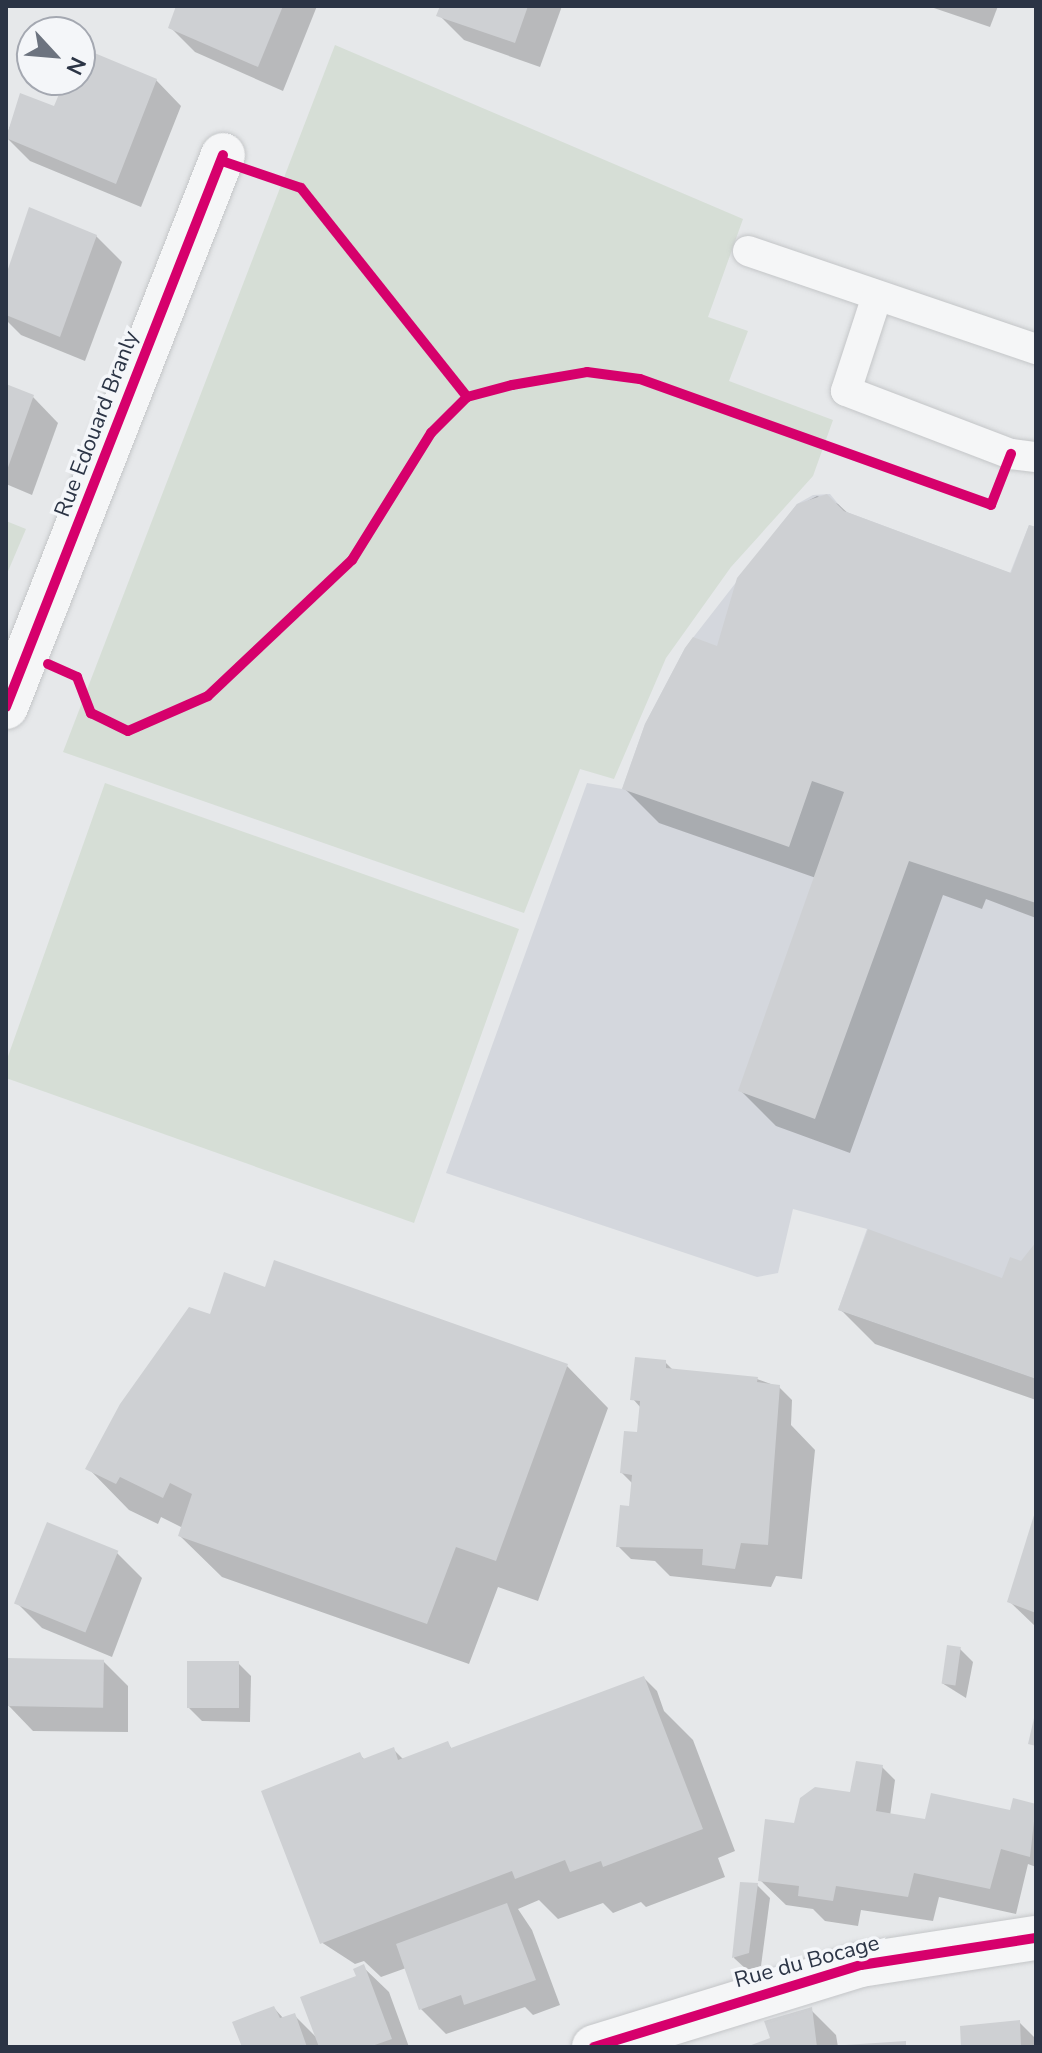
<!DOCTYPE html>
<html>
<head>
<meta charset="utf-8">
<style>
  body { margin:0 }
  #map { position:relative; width:1042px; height:2053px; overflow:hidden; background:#e6e8ea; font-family:"Nunito Sans",sans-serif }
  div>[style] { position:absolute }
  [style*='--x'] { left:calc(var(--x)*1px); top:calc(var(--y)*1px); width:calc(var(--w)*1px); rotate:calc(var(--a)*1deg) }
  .built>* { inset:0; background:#d4d7dd }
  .green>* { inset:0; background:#d6ded6 }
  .shadow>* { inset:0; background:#0003 }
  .building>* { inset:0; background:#ced0d3; transform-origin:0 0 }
  .roads { filter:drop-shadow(0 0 2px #c4c6c8) drop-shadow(0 0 2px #c4c6c8) }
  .lane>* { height:30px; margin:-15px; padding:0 15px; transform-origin:15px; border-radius:15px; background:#f5f6f7 }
  .street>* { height:44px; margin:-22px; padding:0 22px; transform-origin:22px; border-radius:22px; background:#f5f6f7 }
  .cycleway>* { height:10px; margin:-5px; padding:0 5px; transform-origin:5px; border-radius:5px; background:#d6006c }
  span { translate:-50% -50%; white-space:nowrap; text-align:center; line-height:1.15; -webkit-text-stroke:7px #f4f6f9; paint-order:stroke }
  .street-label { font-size:22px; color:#2b3445 }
  .frame { position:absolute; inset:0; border:8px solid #2b3445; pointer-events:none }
  .north { position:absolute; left:16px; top:16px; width:80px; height:80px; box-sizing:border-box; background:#f4f6f9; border:2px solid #a4a8b1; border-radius:50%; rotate:116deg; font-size:22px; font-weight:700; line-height:32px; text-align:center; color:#2b3445 }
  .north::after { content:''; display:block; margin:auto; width:28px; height:36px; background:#6c737f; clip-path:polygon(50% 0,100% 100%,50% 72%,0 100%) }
</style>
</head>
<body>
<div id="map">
  <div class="built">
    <i style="clip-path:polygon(830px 494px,844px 511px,1010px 573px,1029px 525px,1036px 527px,1036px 1379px,838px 1310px,867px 1229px,793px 1209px,778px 1273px,757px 1277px,446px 1173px,587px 783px,622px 789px,645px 724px,685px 648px,797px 504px,813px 495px)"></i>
  </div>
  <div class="green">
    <i style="clip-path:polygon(335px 45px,743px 219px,708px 317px,748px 331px,729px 381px,833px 420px,813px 476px,731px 567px,666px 658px,614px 779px,580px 769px,524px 913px,63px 752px)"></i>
    <i style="clip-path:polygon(6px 521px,26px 529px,6px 576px)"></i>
    <i style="clip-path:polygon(105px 783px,519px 929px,414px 1223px,6px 1078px,6px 1062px)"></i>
  </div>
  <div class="shadow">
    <i style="clip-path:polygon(178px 6px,317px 6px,283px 91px,195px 52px,170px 27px)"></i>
    <i style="clip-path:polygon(442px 6px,562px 6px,540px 67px,464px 40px,439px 15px)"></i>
    <i style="clip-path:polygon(928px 6px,998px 6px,990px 27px)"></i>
    <i style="clip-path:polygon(80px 49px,156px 80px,181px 106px,141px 207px,30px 161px,6px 137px,22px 95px,55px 109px,67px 80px,80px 80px)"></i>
    <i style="clip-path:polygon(96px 236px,122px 262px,85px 361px,21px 335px,6px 320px,6px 281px)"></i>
    <i style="clip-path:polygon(6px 386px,33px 397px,58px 423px,32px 495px,6px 484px)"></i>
    <i style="clip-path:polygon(817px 496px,838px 504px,851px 516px,1012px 577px,1036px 529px,1036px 918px,986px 899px,982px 909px,943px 895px,850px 1153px,776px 1126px,741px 1091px,816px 878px,659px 823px,624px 788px,718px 648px,798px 506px)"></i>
    <i style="clip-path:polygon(1036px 1248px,1036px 1400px,875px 1344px,840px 1309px,1003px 1280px)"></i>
    <i style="clip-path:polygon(266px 1289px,567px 1366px,608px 1408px,538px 1601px,498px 1587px,469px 1664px,222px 1577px,180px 1536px,183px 1528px,161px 1517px,158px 1524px,129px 1510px,88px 1468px,211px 1317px)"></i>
    <i style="clip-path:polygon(665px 1362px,674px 1371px,757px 1379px,779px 1387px,792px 1400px,791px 1425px,815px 1450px,802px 1579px,776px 1576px,771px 1587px,670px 1576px,655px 1561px,631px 1559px,618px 1546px,635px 1509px,633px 1484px,622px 1473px,639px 1434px,641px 1408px,633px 1399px)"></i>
    <i style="clip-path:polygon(1036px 1522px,1036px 1627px,1010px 1602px)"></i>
    <i style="clip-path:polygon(117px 1553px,142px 1578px,112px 1657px,42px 1628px,17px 1603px)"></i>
    <i style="clip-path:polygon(960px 1649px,973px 1662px,966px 1698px,942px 1683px)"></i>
    <i style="clip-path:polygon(103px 1661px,128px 1686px,128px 1732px,33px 1731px,8px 1705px)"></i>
    <i style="clip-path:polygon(238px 1663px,251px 1676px,250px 1722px,202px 1721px,189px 1708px)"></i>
    <i style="clip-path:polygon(644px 1678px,657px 1691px,664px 1711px,693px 1740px,735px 1851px,718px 1858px,725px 1877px,646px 1907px,641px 1902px,613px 1913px,603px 1903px,558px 1919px,539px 1900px,518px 1909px,532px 1930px,560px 2005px,533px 2015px,525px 2007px,446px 2034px,421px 2009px,406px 1968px,381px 1977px,364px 1961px,355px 1964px,321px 1942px,360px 1755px,365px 1760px,393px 1749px,404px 1760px,447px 1743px,453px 1750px)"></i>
    <i style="clip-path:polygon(882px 1767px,895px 1780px,890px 1816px,927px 1822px,1012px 1813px,1015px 1800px,1036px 1806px,1036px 1867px,1028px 1864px,1016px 1914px,939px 1897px,933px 1921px,861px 1910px,858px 1926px,825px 1921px,813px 1909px,786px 1905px,760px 1880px,796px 1825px,849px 1794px)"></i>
    <i style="clip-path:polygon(742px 1884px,757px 1885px,770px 1898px,761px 1966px,747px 1970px,734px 1958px)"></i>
    <i style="clip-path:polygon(363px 1967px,389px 1992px,409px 2047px,244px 2047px,274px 2008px,284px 2019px,294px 2015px,318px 2039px)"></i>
    <i style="clip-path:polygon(811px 2010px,836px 2035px,838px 2047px,750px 2047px,772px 2039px)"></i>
    <i style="clip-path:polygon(1019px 2022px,1036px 2039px,1036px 2047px,963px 2047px)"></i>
  </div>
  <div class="building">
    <i style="clip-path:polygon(176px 6px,283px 6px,258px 67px,168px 28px)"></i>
    <i style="clip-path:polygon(440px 6px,528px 6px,515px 43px,436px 16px)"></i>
    <i style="clip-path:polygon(80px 47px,157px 79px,116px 184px,6px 138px,20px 93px,54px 106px,65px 80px,80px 80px)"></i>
    <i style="clip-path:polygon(29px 207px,97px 235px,60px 337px,6px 315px,6px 275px)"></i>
    <i style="clip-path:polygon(6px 384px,34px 395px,6px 473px)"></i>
    <i style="clip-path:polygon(827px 494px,844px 511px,1011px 573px,1029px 525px,1036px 527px,1036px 903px,909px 861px,815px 1119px,738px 1091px,844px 792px,812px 781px,789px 847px,622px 789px,645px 724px,685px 648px,693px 637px,717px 646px,737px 578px,797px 504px)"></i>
    <i style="clip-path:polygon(868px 1229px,1002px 1278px,1010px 1257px,1021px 1261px,1036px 1242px,1036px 1379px,838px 1310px)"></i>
    <i style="clip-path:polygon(274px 1260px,568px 1364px,496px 1561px,456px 1547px,427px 1624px,178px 1536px,192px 1494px,170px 1483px,163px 1498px,120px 1477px,116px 1484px,85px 1469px,120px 1404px,189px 1307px,210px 1314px,224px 1272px,265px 1287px)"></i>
    <i style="clip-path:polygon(635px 1357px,666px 1360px,666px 1368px,758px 1377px,757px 1382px,780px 1385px,768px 1545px,741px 1543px,735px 1569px,702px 1565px,703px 1549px,616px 1547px,620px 1505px,629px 1506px,632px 1475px,620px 1473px,624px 1431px,637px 1432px,640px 1401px,630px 1400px)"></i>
    <i style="clip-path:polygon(1035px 1512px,1036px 1512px,1036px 1613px,1007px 1602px)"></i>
    <i style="left:47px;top:1522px;width:77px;height:88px;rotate:22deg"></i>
    <i style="left:947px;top:1645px;width:14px;height:39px;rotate:8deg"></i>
    <i style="left:6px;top:1658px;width:98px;height:48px;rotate:1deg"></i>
    <i style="left:187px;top:1661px;width:52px;height:47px"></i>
    <i style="clip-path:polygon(644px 1676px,703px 1829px,603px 1867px,601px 1861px,570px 1872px,565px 1860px,515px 1879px,512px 1871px,320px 1944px,261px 1791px,360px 1752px,363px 1759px,394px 1747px,398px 1760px,448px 1741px,451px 1748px)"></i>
    <i style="clip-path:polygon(1035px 1714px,1036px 1714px,1036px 1746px,1028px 1744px)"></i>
    <i style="clip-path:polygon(856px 1761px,883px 1765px,876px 1811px,925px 1819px,931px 1793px,1010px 1810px,1013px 1798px,1036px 1804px,1030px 1857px,1001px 1849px,990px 1889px,914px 1873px,908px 1897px,836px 1886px,833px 1901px,798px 1896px,799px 1886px,758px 1881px,765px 1819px,794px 1823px,800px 1798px,815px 1787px,850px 1792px)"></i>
    <i style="clip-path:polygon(740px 1882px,758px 1883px,749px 1953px,732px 1958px)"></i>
    <i style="clip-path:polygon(507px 1903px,536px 1980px,464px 2005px,461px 1995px,419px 2010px,396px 1944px)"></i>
    <i style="clip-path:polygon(364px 1964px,392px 2039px,369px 2047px,319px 2047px,300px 1997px,356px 1976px,353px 1969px)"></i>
    <i style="clip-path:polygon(274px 2006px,280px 2018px,295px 2013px,307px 2047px,242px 2047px,232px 2022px)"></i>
    <i style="clip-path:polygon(812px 2007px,817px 2047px,746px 2047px,770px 2038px,764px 2021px)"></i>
    <i style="clip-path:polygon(1020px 2020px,1021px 2047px,961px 2047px,960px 2026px)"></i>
    <i style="clip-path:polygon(906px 2041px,906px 2047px,845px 2047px,845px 2045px)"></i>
  </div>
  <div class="roads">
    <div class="lane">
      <i style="--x:748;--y:251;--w:304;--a:18.8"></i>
      <i style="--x:877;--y:296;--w:100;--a:108.1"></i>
      <i style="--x:846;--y:391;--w:177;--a:20.9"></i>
      <i style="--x:1011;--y:454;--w:25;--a:7"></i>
    </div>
    <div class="street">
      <i style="--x:6;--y:707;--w:593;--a:-68.54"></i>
      <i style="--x:594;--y:2047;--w:279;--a:-17.1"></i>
      <i style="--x:861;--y:1965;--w:177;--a:-8.8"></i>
    </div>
  </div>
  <div class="cycleway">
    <i style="--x:222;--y:161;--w:83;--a:18.9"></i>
    <i style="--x:301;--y:188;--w:267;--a:51.5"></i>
    <i style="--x:48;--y:664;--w:32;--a:24"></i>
    <i style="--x:77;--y:677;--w:39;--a:69"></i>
    <i style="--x:91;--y:713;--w:41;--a:25.9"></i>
    <i style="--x:128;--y:731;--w:87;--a:-23.6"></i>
    <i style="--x:208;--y:696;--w:198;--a:-43.4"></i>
    <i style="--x:352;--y:560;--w:150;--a:-58.1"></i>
    <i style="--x:431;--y:433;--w:51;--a:-45"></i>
    <i style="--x:467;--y:397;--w:47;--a:-14.9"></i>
    <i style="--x:512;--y:385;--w:76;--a:-9.8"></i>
    <i style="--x:587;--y:372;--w:53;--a:7.5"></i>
    <i style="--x:640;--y:379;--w:373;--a:19.7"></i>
    <i style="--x:991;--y:505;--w:55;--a:-68.6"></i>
    <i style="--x:6;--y:707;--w:593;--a:-68.54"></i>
    <i style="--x:594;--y:2047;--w:279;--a:-17.1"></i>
    <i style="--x:861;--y:1965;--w:177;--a:-8.8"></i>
  </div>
  <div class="street-label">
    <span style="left:97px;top:424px;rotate:-69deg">Rue Edouard Branly</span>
    <span style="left:807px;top:1962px;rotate:-15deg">Rue du Bocage</span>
  </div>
  <div class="frame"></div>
  <div class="north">N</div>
</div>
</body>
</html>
